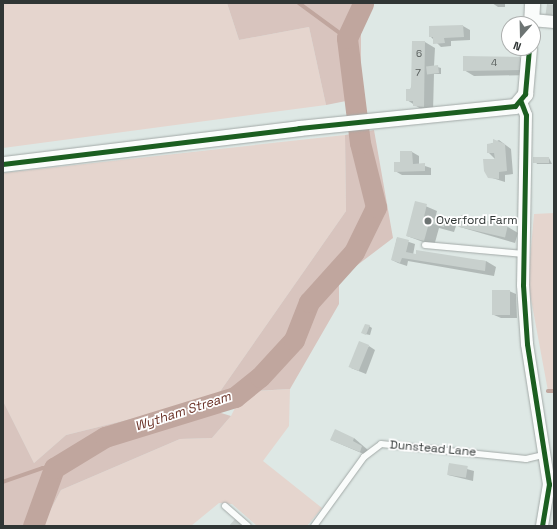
<!DOCTYPE html>
<html>
<head>
<meta charset="utf-8">
<style>
  body { margin:0 }
  #map { position:relative; width:557px; height:529px; overflow:hidden; background:#dee8e5; font-family:"Space Grotesk",sans-serif }
  div>[style] { position:absolute }
  [style*='--x'] { left:calc(var(--x)*1px); top:calc(var(--y)*1px); width:calc(var(--w)*1px); rotate:calc(var(--a)*1deg) }
  .green>* { inset:0; background:#e5d5ce }
  .forest>* { inset:0; background:#d8c4be }
  .shadow>* { inset:0; background:#0003 }
  .stream>* { height:3.5px; margin:-1.75px; padding:0 1.75px; transform-origin:1.75px; border-radius:1.75px; background:#c0a69e }
  .river>* { height:21px; margin:-10.5px; padding:0 10.5px; transform-origin:10.5px; border-radius:10.5px; background:#c0a69e }
  .building>* { inset:0; background:#c8d0cd; transform-origin:0 0 }
  .roads { filter:drop-shadow(0 0 1px #a2a9a7) drop-shadow(0 0 1px #a2a9a7) }
  .service>* { height:6px; margin:-3px; padding:0 3px; transform-origin:3px; border-radius:3px; background:#fafcfb }
  .minor>* { height:12px; margin:-6px; padding:0 6px; transform-origin:6px; border-radius:6px; background:#fafcfb }
  .tertiary>* { height:15px; margin:-7.5px; padding:0 7.5px; transform-origin:7.5px; border-radius:7.5px; background:#fafcfb }
  .cycleway>* { height:5px; margin:-2.5px; padding:0 2.5px; transform-origin:2.5px; border-radius:2.5px; background:#1b5e20 }
  .dots>* { width:11px; height:11px; translate:-50% -50%; box-sizing:border-box; border:2px solid #fff; border-radius:50% }
  span { translate:-50% -50%; white-space:nowrap; text-align:center; line-height:1.15; -webkit-text-stroke:3.5px #fff; paint-order:stroke }
  .number-label { font-size:10px; color:#585e5c }
  .number-label span { -webkit-text-stroke-width:0 }
  .poi-label { font-size:12px; color:#303635 }
  .left { translate:0 -50%; text-align:left }
  .street-label { font-size:12px; color:#303635 }
  .water-label { font-size:13px; color:#6b3227; font-style:italic }
  .frame { position:absolute; inset:0; border:4px solid #303635; pointer-events:none }
  .north { position:absolute; left:501px; top:16px; width:40px; height:40px; box-sizing:border-box; background:#fff; border:1px solid #acafae; border-radius:50%; rotate:200deg; font-size:11px; font-weight:700; line-height:16px; text-align:center; color:#303635 }
  .north::after { content:''; display:block; margin:auto; width:14px; height:18px; background:#6d7473; clip-path:polygon(50% 0,100% 100%,50% 72%,0 100%) }
</style>
</head>
<body>
<div id="map">
  <div class="green">
    <i style="clip-path:polygon(3px 3px,227px 3px,239px 40px,309px 27px,326px 105px,3px 148px)"></i>
    <i style="clip-path:polygon(345px 135px,346px 211px,219px 393px,191px 404px,66px 435px,34px 463px,3px 401px,3px 173px)"></i>
    <i style="clip-path:polygon(554px 213px,554px 391px,548px 391px,528px 283px,534px 214px)"></i>
    <i style="clip-path:polygon(290px 389px,289px 426px,263px 461px,322px 508px,307px 526px,257px 526px,232px 504px,219px 503px,191px 526px,42px 526px,61px 490px,180px 439px,212px 438px,231px 416px,243px 392px)"></i>
  </div>
  <div class="forest">
    <i style="clip-path:polygon(227px 3px,369px 3px,361px 30px,361px 98px,326px 105px,309px 27px,239px 40px)"></i>
    <i style="clip-path:polygon(374px 130px,393px 238px,339px 279px,339px 304px,290px 389px,219px 393px,346px 211px,345px 135px)"></i>
    <i style="clip-path:polygon(3px 401px,34px 463px,66px 435px,191px 404px,231px 416px,212px 438px,180px 439px,61px 490px,42px 526px,3px 526px)"></i>
  </div>
  <div class="shadow">
    <i style="clip-path:polygon(492px 3px,505px 3px,505px 7px,498px 7px)"></i>
    <i style="clip-path:polygon(463px 26px,470px 30px,470px 40px,451px 41px,451px 46px,441px 47px,430px 36px,430px 27px)"></i>
    <i style="clip-path:polygon(425px 42px,435px 48px,434px 66px,441px 68px,441px 74px,434px 74px,433px 112px,424px 111px,407px 100px)"></i>
    <i style="clip-path:polygon(464px 57px,520px 58px,530px 64px,531px 75px,474px 76px,464px 70px)"></i>
    <i style="clip-path:polygon(499px 140px,511px 149px,513px 174px,505px 175px,505px 182px,489px 177px,496px 160px,488px 152px,488px 145px)"></i>
    <i style="clip-path:polygon(412px 152px,419px 156px,419px 164px,431px 168px,431px 175px,402px 175px,395px 171px)"></i>
    <i style="clip-path:polygon(534px 158px,549px 158px,552px 164px,537px 164px)"></i>
    <i style="clip-path:polygon(416px 202px,437px 211px,435px 219px,456px 226px,454px 232px,439px 228px,434px 246px,407px 236px)"></i>
    <i style="clip-path:polygon(460px 227px,508px 227px,518px 233px,515px 243px)"></i>
    <i style="clip-path:polygon(397px 238px,415px 244px,413px 255px,486px 261px,496px 267px,494px 276px,408px 261px,407px 266px,398px 263px,392px 260px)"></i>
    <i style="clip-path:polygon(509px 291px,516px 294px,517px 318px,501px 318px,494px 315px)"></i>
    <i style="clip-path:polygon(369px 326px,372px 328px,370px 335px,365px 334px)"></i>
    <i style="clip-path:polygon(369px 346px,375px 350px,366px 374px,351px 368px)"></i>
    <i style="clip-path:polygon(354px 438px,368px 450px,366px 455px,331px 440px)"></i>
    <i style="clip-path:polygon(449px 464px,474px 471px,473px 481px,448px 475px)"></i>
  </div>
  <div class="stream">
    <i style="--x:299;--y:3;--w:59;--a:36.1"></i>
    <i style="--x:548;--y:391;--w:6;--a:0"></i>
    <i style="--x:3;--y:482;--w:42;--a:-19.3"></i>
    <i style="--x:43;--y:468;--w:11;--a:0"></i>
  </div>
  <div class="river">
    <i style="--x:33;--y:526;--w:62;--a:-70.1"></i>
    <i style="--x:54;--y:468;--w:60;--a:-31.3"></i>
    <i style="--x:105;--y:437;--w:136;--a:-17.1"></i>
    <i style="--x:235;--y:397;--w:32;--a:-39"></i>
    <i style="--x:260;--y:377;--w:50;--a:-47.4"></i>
    <i style="--x:294;--y:340;--w:41;--a:-68.5"></i>
    <i style="--x:309;--y:302;--w:67;--a:-48"></i>
    <i style="--x:354;--y:252;--w:50;--a:-63.9"></i>
    <i style="--x:376;--y:207;--w:66;--a:-104"></i>
    <i style="--x:360;--y:143;--w:106;--a:-97.1"></i>
    <i style="--x:347;--y:38;--w:38;--a:-65"></i>
  </div>
  <div class="building">
    <i style="left:547px;top:4px;width:7px;height:11px;rotate:8deg"></i>
    <i style="clip-path:polygon(463px 25px,464px 37px,444px 38px,445px 43px,433px 44px,433px 37px,429px 37px,429px 26px)"></i>
    <i style="clip-path:polygon(412px 41px,425px 41px,424px 107px,413px 106px,413px 101px,406px 101px,406px 89px,411px 89px)"></i>
    <i style="clip-path:polygon(463px 56px,520px 57px,521px 70px,463px 71px)"></i>
    <i style="left:438px;top:65px;width:8px;height:12px;rotate:83deg"></i>
    <i style="clip-path:polygon(493px 139px,505px 144px,507px 171px,499px 172px,499px 179px,488px 178px,484px 171px,483px 159px,495px 159px,494px 153px,487px 153px,487px 144px,493px 143px)"></i>
    <i style="clip-path:polygon(400px 151px,412px 151px,413px 164px,425px 163px,425px 171px,394px 172px,394px 162px,400px 162px)"></i>
    <i style="left:533px;top:157px;width:16px;height:6px"></i>
    <i style="clip-path:polygon(415px 201px,427px 204px,424px 217px,446px 220px,444px 227px,429px 223px,424px 241px,406px 236px)"></i>
    <i style="left:461px;top:215px;width:48px;height:12px;rotate:13deg"></i>
    <i style="clip-path:polygon(397px 237px,409px 240px,406px 252px,416px 254px,416px 250px,486px 261px,485px 271px,402px 258px,400px 263px,391px 260px)"></i>
    <i style="left:492px;top:290px;width:18px;height:25px"></i>
    <i style="clip-path:polygon(365px 324px,370px 325px,366px 335px,361px 333px)"></i>
    <i style="left:359px;top:341px;width:11px;height:28px;rotate:22deg"></i>
    <i style="clip-path:polygon(335px 429px,354px 438px,353px 441px,362px 446px,360px 452px,330px 440px)"></i>
    <i style="left:449px;top:463px;width:19px;height:12px;rotate:9deg"></i>
    <i style="clip-path:polygon(235px 519px,243px 526px,229px 526px)"></i>
  </div>
  <div class="roads">
    <div class="service">
      <i style="--x:425;--y:245;--w:99;--a:5.2"></i>
      <i style="--x:225;--y:506;--w:30;--a:41"></i>
      <i style="--x:314;--y:526;--w:85;--a:-54.1"></i>
      <i style="--x:364;--y:457;--w:21;--a:-37"></i>
      <i style="--x:381;--y:444;--w:146;--a:5.9"></i>
      <i style="--x:526;--y:459;--w:17;--a:-13"></i>
    </div>
    <div class="minor">
      <i style="--x:532;--y:20;--w:22;--a:5"></i>
      <i style="--x:521;--y:102;--w:14;--a:69"></i>
      <i style="--x:526;--y:115;--w:170;--a:91"></i>
      <i style="--x:523;--y:285;--w:59;--a:86.1"></i>
      <i style="--x:527;--y:344;--w:142;--a:81.1"></i>
      <i style="--x:549;--y:484;--w:43;--a:99.5"></i>
    </div>
    <div class="tertiary">
      <i style="--x:531;--y:24;--w:21;--a:-87"></i>
      <i style="--x:3;--y:164;--w:298;--a:-6.9"></i>
      <i style="--x:299;--y:128;--w:217;--a:-5.8"></i>
      <i style="--x:515;--y:106;--w:16;--a:-50"></i>
      <i style="--x:525;--y:94;--w:46;--a:-85"></i>
    </div>
  </div>
  <div class="cycleway">
    <i style="--x:521;--y:102;--w:14;--a:69"></i>
    <i style="--x:526;--y:115;--w:170;--a:91"></i>
    <i style="--x:523;--y:285;--w:59;--a:86.1"></i>
    <i style="--x:527;--y:344;--w:142;--a:81.1"></i>
    <i style="--x:549;--y:484;--w:43;--a:99.5"></i>
    <i style="--x:3;--y:164;--w:298;--a:-6.9"></i>
    <i style="--x:299;--y:128;--w:217;--a:-5.8"></i>
    <i style="--x:515;--y:106;--w:16;--a:-50"></i>
    <i style="--x:525;--y:94;--w:46;--a:-85"></i>
  </div>
  <div class="dots">
    <i style="left:428px;top:221px;background:#6d7473"></i>
  </div>
  <div class="number-label">
    <span style="left:419px;top:54px">6</span>
    <span style="left:494px;top:63px">4</span>
    <span style="left:418px;top:73px">7</span>
  </div>
  <div class="poi-label">
    <span class="left" style="left:436px;top:221px">Overford Farm</span>
  </div>
  <div class="street-label">
    <span style="left:433px;top:449px;rotate:5deg">Dunstead Lane</span>
  </div>
  <div class="water-label">
    <span style="left:183px;top:412px;rotate:-18deg">Wytham Stream</span>
  </div>
  <div class="frame"></div>
  <div class="north">N</div>
</div>
</body>
</html>
